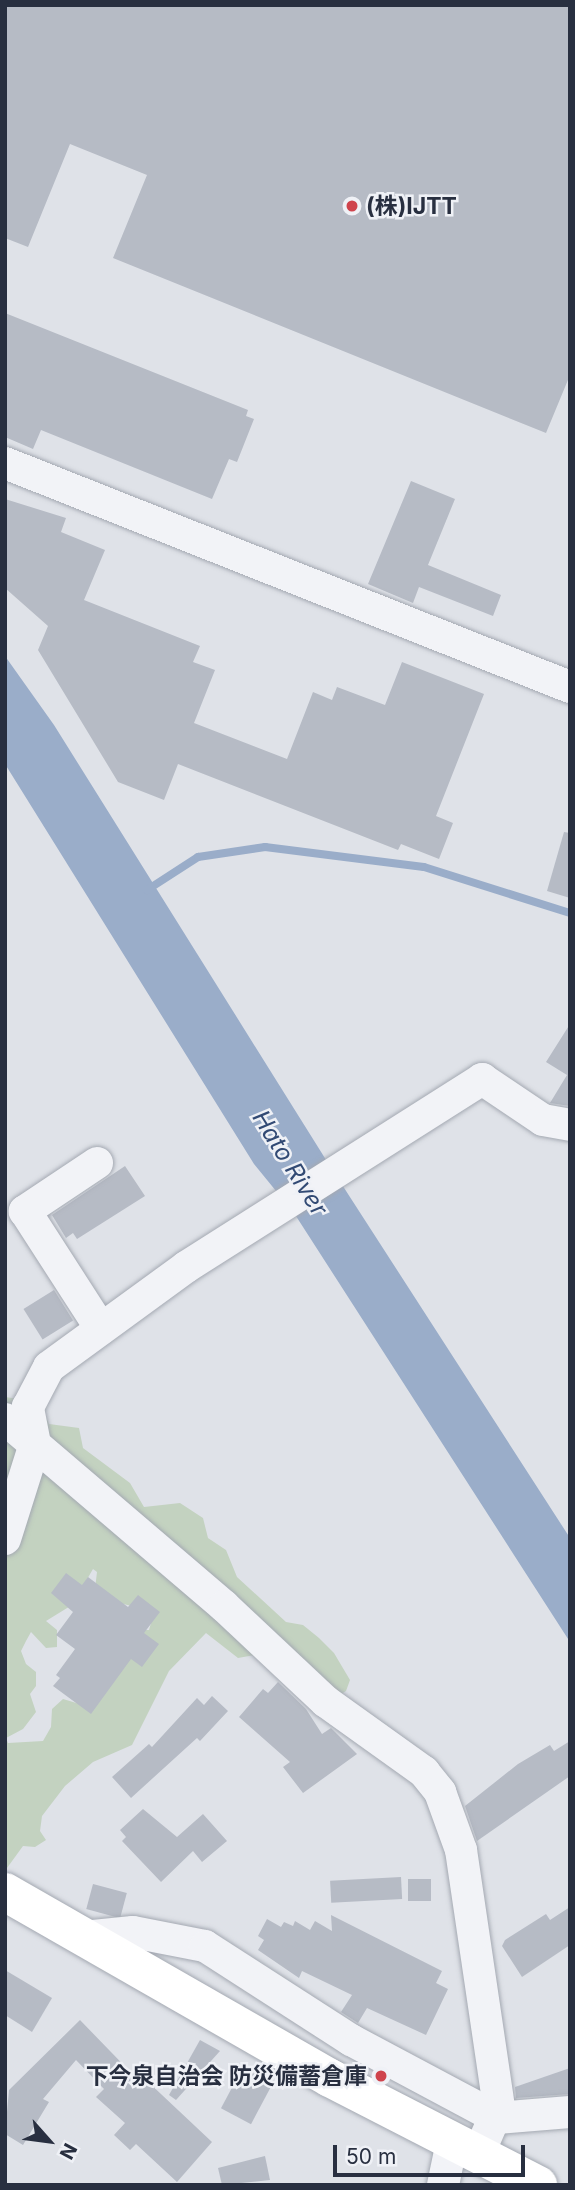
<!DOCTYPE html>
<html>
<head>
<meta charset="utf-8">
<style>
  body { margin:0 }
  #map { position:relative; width:575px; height:2190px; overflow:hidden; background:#dfe2e8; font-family:Inter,"Noto Sans JP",sans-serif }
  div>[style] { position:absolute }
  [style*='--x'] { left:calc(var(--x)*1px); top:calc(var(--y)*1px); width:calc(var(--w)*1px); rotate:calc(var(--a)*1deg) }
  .green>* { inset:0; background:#c3d2c0 }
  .water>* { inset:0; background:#9aadc9 }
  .stream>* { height:8px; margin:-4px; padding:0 4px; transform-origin:4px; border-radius:4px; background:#9aadc9 }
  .building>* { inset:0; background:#b6bbc5; transform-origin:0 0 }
  .roads { filter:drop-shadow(0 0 2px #a4a9b2) drop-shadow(0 0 2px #a4a9b2) }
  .street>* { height:32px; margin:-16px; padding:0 16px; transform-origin:16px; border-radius:16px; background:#f2f3f7 }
  .primary>* { height:38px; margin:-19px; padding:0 19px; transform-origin:19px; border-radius:19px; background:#fff }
  .dots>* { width:19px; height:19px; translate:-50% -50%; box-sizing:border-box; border:4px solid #eff1f6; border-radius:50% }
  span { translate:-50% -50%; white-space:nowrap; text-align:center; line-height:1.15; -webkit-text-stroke:5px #eff1f6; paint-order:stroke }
  .poi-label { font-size:23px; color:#282f40; font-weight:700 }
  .left { translate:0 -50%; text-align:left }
  .right { translate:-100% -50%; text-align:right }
  .water-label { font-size:24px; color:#324a74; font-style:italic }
  .frame { position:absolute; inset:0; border:7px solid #282f40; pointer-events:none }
  .north { position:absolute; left:14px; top:2106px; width:70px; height:70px; -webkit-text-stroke:5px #eff1f6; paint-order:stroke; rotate:118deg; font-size:19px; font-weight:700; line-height:28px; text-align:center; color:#282f40 }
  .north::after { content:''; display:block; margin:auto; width:24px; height:32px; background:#282f40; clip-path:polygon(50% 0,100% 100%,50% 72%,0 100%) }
  .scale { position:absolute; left:333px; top:2145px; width:192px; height:32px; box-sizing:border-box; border:4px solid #282f40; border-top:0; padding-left:9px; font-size:21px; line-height:24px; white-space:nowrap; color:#282f40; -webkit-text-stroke:5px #eff1f6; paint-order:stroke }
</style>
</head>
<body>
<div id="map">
  <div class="green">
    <i style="clip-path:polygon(evenodd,5px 1397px,26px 1400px,43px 1410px,49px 1424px,79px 1428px,83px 1448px,130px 1483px,144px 1507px,180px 1503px,203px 1518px,208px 1538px,226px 1550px,237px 1577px,286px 1622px,303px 1625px,319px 1638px,334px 1653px,350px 1680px,346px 1691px,335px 1698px,260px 1654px,238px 1658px,206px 1633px,169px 1671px,132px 1745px,93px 1762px,65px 1786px,42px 1816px,40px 1831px,46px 1840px,35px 1847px,23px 1846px,7px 1868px,5px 1397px,93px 1569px,97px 1572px,94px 1597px,136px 1607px,151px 1623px,149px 1630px,140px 1630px,83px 1705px,63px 1699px,52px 1709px,51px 1727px,43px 1741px,8px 1743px,6px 1738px,23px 1729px,36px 1712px,30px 1694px,36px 1686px,36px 1672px,26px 1664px,21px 1651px,26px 1641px,31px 1632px,46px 1648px,57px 1647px,57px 1630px,46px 1621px,72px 1605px,93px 1569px)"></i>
  </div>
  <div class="water">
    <i style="clip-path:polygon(5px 656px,54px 725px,328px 1163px,570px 1538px,570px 1642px,294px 1213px,254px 1164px,5px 764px)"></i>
  </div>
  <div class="stream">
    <i style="--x:147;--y:890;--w:61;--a:-32.9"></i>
    <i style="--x:198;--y:857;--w:68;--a:-8.5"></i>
    <i style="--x:265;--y:847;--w:160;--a:7.2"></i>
    <i style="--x:424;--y:867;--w:153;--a:17.5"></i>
  </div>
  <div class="building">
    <i style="clip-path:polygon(5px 5px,570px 5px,570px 375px,546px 433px,113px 258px,147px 175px,70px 144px,28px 247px,5px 238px)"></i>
    <i style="clip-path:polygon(5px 313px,248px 410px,246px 416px,254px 419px,237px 462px,229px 459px,212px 499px,41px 430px,33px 449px,5px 437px)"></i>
    <i style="clip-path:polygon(411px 481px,455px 499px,428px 565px,501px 595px,493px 616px,419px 587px,413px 603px,368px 584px)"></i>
    <i style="clip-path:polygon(5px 499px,66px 518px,61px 532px,105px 550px,84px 600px,200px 646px,193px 662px,215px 670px,194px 723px,287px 759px,313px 692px,332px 700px,337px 687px,385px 705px,402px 662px,484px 694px,436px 816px,453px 823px,439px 859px,401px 844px,398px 850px,178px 764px,164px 800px,118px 782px,38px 650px,48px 626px,5px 588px)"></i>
    <i style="clip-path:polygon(564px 832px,570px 833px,570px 898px,547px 891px)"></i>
    <i style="clip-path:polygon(570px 1024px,570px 1106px,550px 1103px,567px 1075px,546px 1062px)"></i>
    <i style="clip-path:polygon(125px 1166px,145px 1196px,77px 1239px,73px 1233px,66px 1238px,52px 1215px)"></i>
    <i style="left:54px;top:1290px;width:36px;height:36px;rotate:58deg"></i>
    <i style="clip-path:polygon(66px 1573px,82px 1585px,88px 1577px,128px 1607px,138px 1595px,160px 1612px,144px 1633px,159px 1644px,142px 1667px,131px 1659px,91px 1714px,53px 1686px,60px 1678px,56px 1675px,75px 1649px,56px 1635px,73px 1612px,51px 1593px)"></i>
    <i style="clip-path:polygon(278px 1682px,306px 1709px,322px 1734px,331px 1728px,357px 1754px,303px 1793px,283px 1767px,290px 1762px,239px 1717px,263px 1689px,268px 1693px)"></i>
    <i style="clip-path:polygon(212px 1696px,228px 1711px,200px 1741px,197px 1738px,131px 1798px,112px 1777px,149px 1744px,152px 1747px,197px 1698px,204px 1705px)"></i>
    <i style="clip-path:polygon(570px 1741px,570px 1776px,477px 1841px,465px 1806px,518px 1764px,550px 1745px,554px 1751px)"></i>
    <i style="clip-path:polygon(143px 1809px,177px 1837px,203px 1814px,227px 1841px,202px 1862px,193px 1851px,161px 1882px,122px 1841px,126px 1837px,120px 1830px)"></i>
    <i style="left:401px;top:1877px;width:22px;height:71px;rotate:87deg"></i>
    <i style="left:431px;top:1879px;width:22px;height:23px;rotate:90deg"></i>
    <i style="left:93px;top:1884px;width:35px;height:26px;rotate:15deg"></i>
    <i style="clip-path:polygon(570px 1907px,570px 1945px,522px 1977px,502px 1946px,505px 1940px,546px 1914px,550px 1920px)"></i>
    <i style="clip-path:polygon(331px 1915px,442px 1971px,436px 1983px,448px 1989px,426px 2035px,367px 2008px,358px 2023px,341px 2012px,352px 1995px,302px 1971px,299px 1978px,258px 1950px,264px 1940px,258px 1936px,267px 1919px,281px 1927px,284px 1922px,293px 1926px,295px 1921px,310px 1930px,315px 1921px,332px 1931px)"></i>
    <i style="clip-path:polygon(5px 1970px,52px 1998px,32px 2032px,5px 2015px)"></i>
    <i style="clip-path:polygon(80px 2020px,141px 2083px,145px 2079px,212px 2142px,177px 2182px,136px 2144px,130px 2150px,114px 2135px,125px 2123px,96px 2097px,104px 2089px,76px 2060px,43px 2099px,49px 2102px,23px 2145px,5px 2134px,9px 2090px)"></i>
    <i style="clip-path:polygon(200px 2040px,220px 2051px,176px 2100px,169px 2095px)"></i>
    <i style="left:244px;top:2065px;width:34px;height:49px;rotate:28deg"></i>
    <i style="clip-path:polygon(570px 2068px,570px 2094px,516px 2098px,515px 2087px)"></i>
    <i style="clip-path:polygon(265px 2156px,270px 2180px,222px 2185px,218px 2168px)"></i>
  </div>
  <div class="roads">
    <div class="street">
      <i style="--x:5;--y:463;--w:608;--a:21.63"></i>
      <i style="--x:97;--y:1163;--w:87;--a:146.3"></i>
      <i style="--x:25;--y:1211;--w:140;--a:57.2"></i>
      <i style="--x:5;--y:1419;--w:288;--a:40.5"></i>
      <i style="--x:224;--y:1606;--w:139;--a:43.2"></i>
      <i style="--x:325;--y:1701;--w:122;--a:35.6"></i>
      <i style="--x:424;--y:1772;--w:26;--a:51"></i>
      <i style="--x:440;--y:1792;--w:62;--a:70.1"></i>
      <i style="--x:461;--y:1850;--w:260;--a:81.6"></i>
      <i style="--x:499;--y:2107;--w:52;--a:113.6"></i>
      <i style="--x:5;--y:1539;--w:100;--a:-72.5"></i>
      <i style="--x:35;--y:1444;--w:38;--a:-101"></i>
      <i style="--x:28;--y:1407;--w:45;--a:-62.3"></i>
      <i style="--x:49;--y:1367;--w:170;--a:-36.1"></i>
      <i style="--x:186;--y:1267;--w:351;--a:-32.4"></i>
      <i style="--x:482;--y:1079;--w:73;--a:33.9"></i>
      <i style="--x:543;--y:1120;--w:27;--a:10"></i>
      <i style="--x:83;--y:1937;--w:50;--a:-5.7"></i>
      <i style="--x:133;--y:1932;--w:73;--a:11"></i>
      <i style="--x:205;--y:1946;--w:174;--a:32.8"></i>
      <i style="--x:351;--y:2040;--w:166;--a:28.1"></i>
      <i style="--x:497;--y:2118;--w:73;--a:-4.7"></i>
      <i style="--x:443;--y:2185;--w:44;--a:-78.2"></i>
    </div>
    <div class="primary">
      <i style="--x:5;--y:1892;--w:374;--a:29.8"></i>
      <i style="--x:330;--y:2078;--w:234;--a:27.2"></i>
    </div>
  </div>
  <div class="dots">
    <i style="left:352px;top:206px;background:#cf434c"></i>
    <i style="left:381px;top:2076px;background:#cf434c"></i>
  </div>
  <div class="poi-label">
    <span class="left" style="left:366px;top:206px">(株)IJTT</span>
    <span class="right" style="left:367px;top:2076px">下今泉自治会 防災備蓄倉庫</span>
  </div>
  <div class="water-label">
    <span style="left:290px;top:1163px;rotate:58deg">Hato River</span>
  </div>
  <div class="frame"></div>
  <div class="north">N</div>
  <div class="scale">50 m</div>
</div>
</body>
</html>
